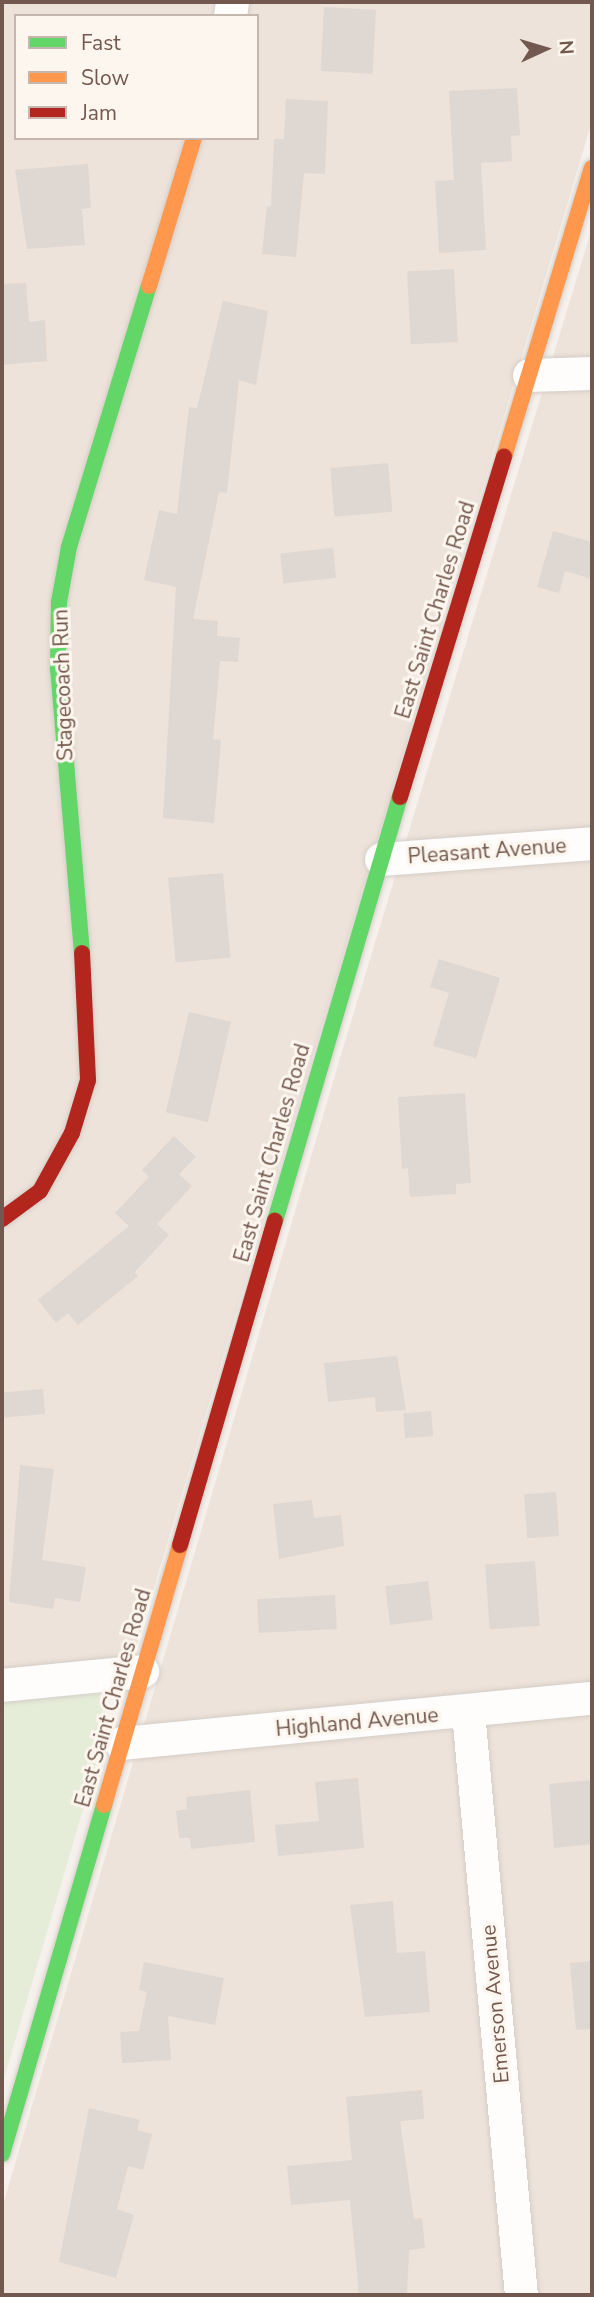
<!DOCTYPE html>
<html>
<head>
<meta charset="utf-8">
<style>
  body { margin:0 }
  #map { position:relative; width:594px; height:2297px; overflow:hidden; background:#f6f1ec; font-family:"Nunito Sans",sans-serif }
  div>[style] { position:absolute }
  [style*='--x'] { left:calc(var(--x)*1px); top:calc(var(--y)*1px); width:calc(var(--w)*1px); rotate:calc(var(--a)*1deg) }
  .residential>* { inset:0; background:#eee3da }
  .green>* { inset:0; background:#e5ecd8 }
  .building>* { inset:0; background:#dfd7d2; transform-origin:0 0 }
  .roads { filter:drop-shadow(0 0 2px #d3cdc7) drop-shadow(0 0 2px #d3cdc7) }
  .street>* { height:33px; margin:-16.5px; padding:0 16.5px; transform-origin:16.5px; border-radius:16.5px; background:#fefdfc }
  .fast>* { height:16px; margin:-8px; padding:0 8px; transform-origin:8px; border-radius:8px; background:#63d668 }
  .slow>* { height:16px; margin:-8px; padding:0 8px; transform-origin:8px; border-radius:8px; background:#ff974d }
  .jam>* { height:16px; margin:-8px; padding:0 8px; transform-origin:8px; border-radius:8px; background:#b3261e }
  span { translate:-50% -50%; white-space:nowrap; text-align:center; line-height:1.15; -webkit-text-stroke:6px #fdf6ee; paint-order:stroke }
  .street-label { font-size:21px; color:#72584e }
  .frame { position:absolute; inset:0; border:4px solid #72584e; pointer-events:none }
  .legend { position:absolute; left:14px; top:14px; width:245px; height:126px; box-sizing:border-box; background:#fdf6ee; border:2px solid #c5b7ae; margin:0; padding:9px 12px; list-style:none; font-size:21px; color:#72584e }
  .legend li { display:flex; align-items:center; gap:14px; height:35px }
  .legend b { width:35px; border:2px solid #c5b7ae }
  .north { position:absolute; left:510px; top:14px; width:70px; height:70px; -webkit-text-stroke:5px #fdf6ee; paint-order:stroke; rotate:86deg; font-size:19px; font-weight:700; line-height:28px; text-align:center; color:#72584e }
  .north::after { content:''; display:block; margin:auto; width:24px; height:32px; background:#72584e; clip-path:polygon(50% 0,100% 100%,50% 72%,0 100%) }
</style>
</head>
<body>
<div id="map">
  <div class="residential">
    <i style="clip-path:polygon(evenodd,2px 2px,592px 2px,592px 121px,132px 1661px,2px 1673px,2px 2px,16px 16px,257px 16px,257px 138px,16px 138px,16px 16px)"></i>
    <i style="clip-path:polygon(592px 228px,592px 2295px,2px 2295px,2px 2208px,340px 1058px)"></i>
  </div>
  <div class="green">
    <i style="clip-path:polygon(99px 1694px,107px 1728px,2px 2085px,2px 1700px)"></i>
  </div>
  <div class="building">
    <i style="left:324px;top:7px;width:52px;height:64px;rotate:3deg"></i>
    <i style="clip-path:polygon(517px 88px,520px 135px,511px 136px,512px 161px,481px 163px,486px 250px,439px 253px,435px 181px,454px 180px,449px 91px)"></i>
    <i style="clip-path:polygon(286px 99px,328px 101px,325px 174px,304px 173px,296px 257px,262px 254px,267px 206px,271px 207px,274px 139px,284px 139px)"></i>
    <i style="clip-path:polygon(88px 164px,91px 208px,82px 209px,85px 245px,27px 249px,15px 170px)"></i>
    <i style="left:454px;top:269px;width:73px;height:47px;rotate:87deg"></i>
    <i style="clip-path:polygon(26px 283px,29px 322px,45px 320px,47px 361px,2px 365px,2px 284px)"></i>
    <i style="clip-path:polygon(223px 301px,268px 311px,256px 385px,239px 380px,227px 493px,219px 492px,193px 619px,218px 621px,217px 636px,240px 638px,238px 662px,220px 661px,213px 739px,221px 740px,214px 823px,163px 818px,176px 587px,144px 580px,159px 510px,177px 514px,189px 407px,197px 408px)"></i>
    <i style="left:388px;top:463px;width:49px;height:58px;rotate:85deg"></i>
    <i style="clip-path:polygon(553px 531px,592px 542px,592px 579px,565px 571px,559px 593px,537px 587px)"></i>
    <i style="left:333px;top:548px;width:30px;height:53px;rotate:84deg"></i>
    <i style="left:223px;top:873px;width:85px;height:55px;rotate:85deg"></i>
    <i style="clip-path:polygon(439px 959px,500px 978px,476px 1058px,433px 1046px,449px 993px,430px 987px)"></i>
    <i style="left:189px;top:1012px;width:43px;height:103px;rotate:13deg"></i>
    <i style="clip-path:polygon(465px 1093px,471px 1183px,456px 1184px,456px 1194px,410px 1197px,408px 1168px,402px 1169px,398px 1097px)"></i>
    <i style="clip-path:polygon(174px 1136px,196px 1157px,179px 1174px,192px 1186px,157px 1224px,169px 1235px,135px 1272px,138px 1276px,78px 1325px,68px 1313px,56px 1323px,38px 1300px,129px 1226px,115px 1213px,149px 1177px,142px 1170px)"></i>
    <i style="clip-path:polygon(397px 1356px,406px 1410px,376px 1412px,375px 1397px,328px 1402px,324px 1363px)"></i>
    <i style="left:43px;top:1389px;width:25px;height:41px;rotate:85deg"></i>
    <i style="left:431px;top:1411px;width:25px;height:28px;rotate:85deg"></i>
    <i style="clip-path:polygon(20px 1465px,54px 1469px,42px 1560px,86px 1567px,80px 1602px,55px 1598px,53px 1609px,9px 1602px)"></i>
    <i style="left:556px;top:1492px;width:44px;height:32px;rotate:86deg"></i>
    <i style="clip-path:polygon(312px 1500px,314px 1518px,341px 1515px,344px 1546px,279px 1559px,273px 1504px)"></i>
    <i style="left:535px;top:1561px;width:65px;height:50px;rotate:86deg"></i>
    <i style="left:428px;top:1581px;width:39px;height:43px;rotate:83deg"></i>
    <i style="left:335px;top:1595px;width:34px;height:78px;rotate:87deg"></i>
    <i style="clip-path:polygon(358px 1778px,364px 1848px,278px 1856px,275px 1825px,319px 1821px,315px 1782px)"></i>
    <i style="clip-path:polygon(592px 1780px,592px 1844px,554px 1848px,549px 1784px)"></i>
    <i style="clip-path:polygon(250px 1790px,255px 1842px,191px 1849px,190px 1838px,179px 1838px,176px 1811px,187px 1809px,186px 1797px)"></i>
    <i style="clip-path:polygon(393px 1901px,397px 1953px,425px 1951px,430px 2012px,365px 2017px,350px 1905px)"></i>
    <i style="clip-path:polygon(592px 1961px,592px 2029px,576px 2030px,570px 1963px)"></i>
    <i style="clip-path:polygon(144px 1962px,224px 1978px,215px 2025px,168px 2016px,171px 2060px,122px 2063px,120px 2032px,139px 2031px,147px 1992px,139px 1990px)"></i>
    <i style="clip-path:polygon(422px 2090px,424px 2119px,400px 2121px,414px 2219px,422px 2218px,425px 2248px,409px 2250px,407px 2295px,359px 2295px,350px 2200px,291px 2205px,287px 2166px,352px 2160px,346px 2097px)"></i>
    <i style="clip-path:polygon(89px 2108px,140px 2120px,137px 2130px,152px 2134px,143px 2170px,128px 2166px,117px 2209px,134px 2215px,116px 2278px,59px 2262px)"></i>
  </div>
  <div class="roads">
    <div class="street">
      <i style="--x:230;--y:16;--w:14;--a:-82"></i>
      <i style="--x:529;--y:375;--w:63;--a:-1.8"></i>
      <i style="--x:381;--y:859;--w:212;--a:-4.3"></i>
      <i style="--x:2;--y:1685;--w:141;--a:-5.7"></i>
      <i style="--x:468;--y:1712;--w:585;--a:84.81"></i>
      <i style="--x:121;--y:1743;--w:473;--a:-5.5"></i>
    </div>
    <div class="fast">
      <i style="--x:82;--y:953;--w:284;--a:-94.8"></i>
      <i style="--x:58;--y:670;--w:68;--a:-89.2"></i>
      <i style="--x:59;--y:602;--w:56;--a:-79.7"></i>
      <i style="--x:69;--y:547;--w:273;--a:-73"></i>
      <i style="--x:275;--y:1221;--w:442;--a:-73.6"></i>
      <i style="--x:2;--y:2154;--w:364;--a:-73.7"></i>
    </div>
    <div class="slow">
      <i style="--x:149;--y:286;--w:155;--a:-73.1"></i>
      <i style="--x:504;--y:457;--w:302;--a:-73.1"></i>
      <i style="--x:104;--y:1805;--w:271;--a:-73.7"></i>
    </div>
    <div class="jam">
      <i style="--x:400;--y:797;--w:356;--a:-73"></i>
      <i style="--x:2;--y:1219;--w:47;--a:-36.4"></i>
      <i style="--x:40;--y:1191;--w:66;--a:-61.1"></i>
      <i style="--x:72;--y:1133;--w:55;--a:-73.2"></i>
      <i style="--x:88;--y:1080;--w:127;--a:-92.7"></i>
      <i style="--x:180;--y:1545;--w:338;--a:-73.7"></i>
    </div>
  </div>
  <div class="street-label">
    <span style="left:435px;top:610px;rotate:-73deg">East Saint Charles Road</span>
    <span style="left:63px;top:685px;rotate:-92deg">Stagecoach Run</span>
    <span style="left:487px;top:851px;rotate:-4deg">Pleasant Avenue</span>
    <span style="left:272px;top:1153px;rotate:-74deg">East Saint Charles Road</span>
    <span style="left:113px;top:1698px;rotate:-74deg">East Saint Charles Road</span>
    <span style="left:357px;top:1722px;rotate:-5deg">Highland Avenue</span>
    <span style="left:495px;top:2004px;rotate:-95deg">Emerson Avenue</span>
  </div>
  <div class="frame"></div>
  <ul class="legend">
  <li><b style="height:9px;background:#63d668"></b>Fast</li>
  <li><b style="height:9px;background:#ff974d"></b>Slow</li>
  <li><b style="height:9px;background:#b3261e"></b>Jam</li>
  </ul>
  <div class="north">N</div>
</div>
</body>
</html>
